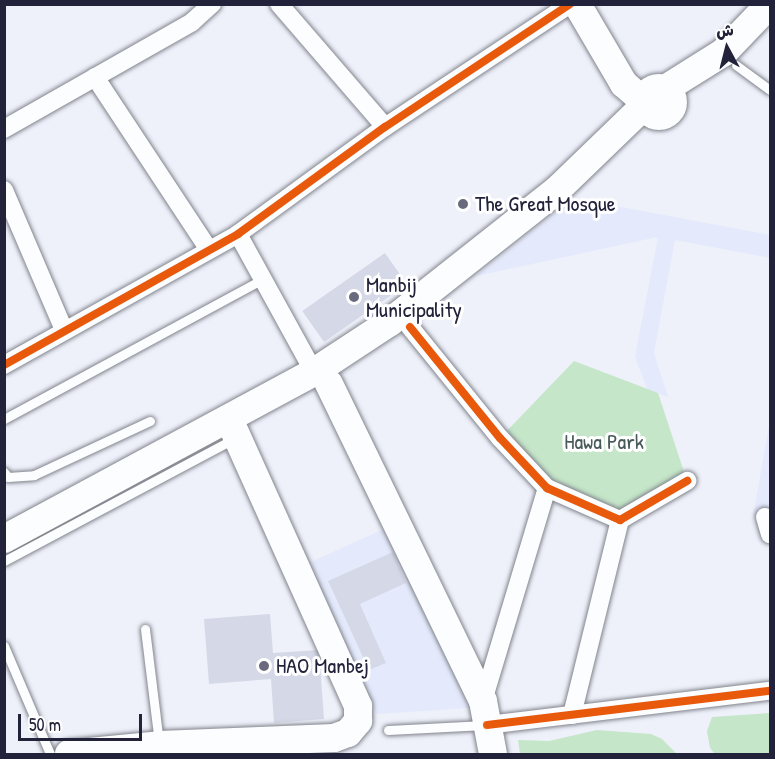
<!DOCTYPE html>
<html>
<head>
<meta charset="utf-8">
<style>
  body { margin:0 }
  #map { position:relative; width:775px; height:759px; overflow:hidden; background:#eef1fa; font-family:"Patrick Hand","Playpen Sans Arabic",sans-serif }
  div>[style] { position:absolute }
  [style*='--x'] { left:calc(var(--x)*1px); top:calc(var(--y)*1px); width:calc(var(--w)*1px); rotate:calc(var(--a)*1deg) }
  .built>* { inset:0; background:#e4eafc }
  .green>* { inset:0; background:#c5e6c9 }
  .building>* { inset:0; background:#d5d9e7; transform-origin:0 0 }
  .roads { filter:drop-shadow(0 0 2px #82848d) drop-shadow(0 0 2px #82848d) }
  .service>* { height:9px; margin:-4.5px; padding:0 4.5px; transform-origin:4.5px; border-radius:4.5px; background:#fcfdfe }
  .minor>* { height:18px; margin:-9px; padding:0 9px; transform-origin:9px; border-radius:9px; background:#fcfdfe }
  .primary>* { height:28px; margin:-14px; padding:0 14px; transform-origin:14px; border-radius:14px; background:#fcfdfe }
  .primary>.ring { margin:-14px; padding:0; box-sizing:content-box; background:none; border:28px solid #fcfdfe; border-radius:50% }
  .cycleway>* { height:8px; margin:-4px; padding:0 4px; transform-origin:4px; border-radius:4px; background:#e8590c }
  .dots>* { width:16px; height:16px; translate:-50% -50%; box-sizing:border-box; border:3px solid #fff; border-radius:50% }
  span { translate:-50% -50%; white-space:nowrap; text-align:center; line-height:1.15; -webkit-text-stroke:6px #fff; paint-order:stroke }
  .poi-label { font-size:22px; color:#22223b }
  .left { translate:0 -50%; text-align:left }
  .park-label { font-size:22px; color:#495a5a }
  .frame { position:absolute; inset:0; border:6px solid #22223b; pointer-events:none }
  .north { position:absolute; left:697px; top:18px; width:60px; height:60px; -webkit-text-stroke:4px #fff; paint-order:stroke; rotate:353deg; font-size:16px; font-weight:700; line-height:24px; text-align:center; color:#22223b }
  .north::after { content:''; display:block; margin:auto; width:21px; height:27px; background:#22223b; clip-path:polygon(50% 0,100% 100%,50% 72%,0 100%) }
  .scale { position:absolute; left:18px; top:714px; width:124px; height:27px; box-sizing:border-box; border:3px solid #22223b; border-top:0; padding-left:8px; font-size:18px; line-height:21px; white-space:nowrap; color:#22223b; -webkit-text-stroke:4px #fff; paint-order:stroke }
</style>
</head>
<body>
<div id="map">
  <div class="built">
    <i style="clip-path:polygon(573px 198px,770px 235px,770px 258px,675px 240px,654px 353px,668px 397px,647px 389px,635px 357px,658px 237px,476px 276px)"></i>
    <i style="clip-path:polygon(770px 420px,770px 519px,753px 516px)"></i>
    <i style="clip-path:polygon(388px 527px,470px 708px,376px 714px,309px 563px)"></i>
  </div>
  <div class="green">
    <i style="clip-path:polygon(574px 361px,658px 393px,687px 481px,620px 520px,547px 488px,500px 438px)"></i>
    <i style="clip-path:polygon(770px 713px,770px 754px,715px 754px,710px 748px,707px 731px,712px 717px)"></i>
    <i style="clip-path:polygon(597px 730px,651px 734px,662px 739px,677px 754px,520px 754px,518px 740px,549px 741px)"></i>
  </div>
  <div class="building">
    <i style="left:385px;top:253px;width:38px;height:101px;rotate:55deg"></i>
    <i style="clip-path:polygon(393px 552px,406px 583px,360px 604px,386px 663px,369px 670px,328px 581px)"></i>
    <i style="clip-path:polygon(270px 614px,273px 653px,319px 650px,324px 719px,274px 723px,271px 679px,209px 684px,204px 619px)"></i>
  </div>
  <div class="roads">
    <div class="service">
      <i style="--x:736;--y:65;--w:42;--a:36.3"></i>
      <i style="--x:4;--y:419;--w:294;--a:-28.4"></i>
      <i style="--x:4;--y:472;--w:6;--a:51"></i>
      <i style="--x:8;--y:477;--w:26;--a:-4"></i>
      <i style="--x:34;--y:475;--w:128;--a:-25"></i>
      <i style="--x:4;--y:561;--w:262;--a:-28"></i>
      <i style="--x:145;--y:629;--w:115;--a:83"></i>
      <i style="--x:4;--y:646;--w:117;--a:66.9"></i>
      <i style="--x:388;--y:730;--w:97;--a:-3"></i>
    </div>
    <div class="minor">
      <i style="--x:279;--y:4;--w:162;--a:49.2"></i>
      <i style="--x:95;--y:77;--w:207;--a:56.6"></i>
      <i style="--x:4;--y:129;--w:216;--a:-29.6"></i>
      <i style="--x:192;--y:22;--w:27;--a:-42"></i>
      <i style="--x:4;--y:190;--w:152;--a:66.8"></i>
      <i style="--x:238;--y:234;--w:158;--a:61.2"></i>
      <i style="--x:410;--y:327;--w:143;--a:51"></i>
      <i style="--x:500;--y:438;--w:69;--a:46.8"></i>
      <i style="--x:547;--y:488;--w:80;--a:23.7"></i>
      <i style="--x:620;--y:520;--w:78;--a:-30.2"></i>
      <i style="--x:4;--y:365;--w:268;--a:-29.2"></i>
      <i style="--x:238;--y:234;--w:182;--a:-36.1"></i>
      <i style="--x:385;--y:127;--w:222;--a:-33.6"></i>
      <i style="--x:765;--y:517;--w:18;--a:74"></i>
      <i style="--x:483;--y:701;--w:222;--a:-73.3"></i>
      <i style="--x:572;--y:715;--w:201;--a:-76.2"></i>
      <i style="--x:487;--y:725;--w:285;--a:-6.9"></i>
    </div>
    <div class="primary">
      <i style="--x:577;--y:4;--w:93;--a:59.6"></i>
      <i style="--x:624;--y:84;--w:28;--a:41"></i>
      <i class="ring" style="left:645px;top:88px;width:0;height:0"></i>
      <i style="--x:665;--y:89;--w:70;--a:-32.1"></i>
      <i style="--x:724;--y:52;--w:66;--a:-46.2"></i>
      <i style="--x:329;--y:384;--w:352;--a:64.1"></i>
      <i style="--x:483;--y:701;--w:54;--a:79.3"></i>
      <i style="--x:4;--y:539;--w:352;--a:-28.3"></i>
      <i style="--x:314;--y:372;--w:91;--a:-33.3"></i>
      <i style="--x:390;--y:322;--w:213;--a:-38.3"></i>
      <i style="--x:557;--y:190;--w:122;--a:-44"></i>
      <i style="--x:69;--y:754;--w:91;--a:-5.6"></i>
      <i style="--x:160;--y:745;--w:174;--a:-2.3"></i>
      <i style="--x:334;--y:738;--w:15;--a:-20"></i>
      <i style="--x:348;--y:733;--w:16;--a:-50"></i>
      <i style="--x:358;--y:721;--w:15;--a:-90"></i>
      <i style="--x:358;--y:706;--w:315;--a:-114.2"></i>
    </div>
  </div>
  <div class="cycleway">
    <i style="--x:410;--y:327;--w:143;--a:51"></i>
    <i style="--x:500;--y:438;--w:69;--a:46.8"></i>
    <i style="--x:547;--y:488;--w:80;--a:23.7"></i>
    <i style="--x:620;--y:520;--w:78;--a:-30.2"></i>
    <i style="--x:4;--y:365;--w:268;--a:-29.2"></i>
    <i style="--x:238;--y:234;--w:182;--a:-36.1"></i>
    <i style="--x:385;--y:127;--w:222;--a:-33.6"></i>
    <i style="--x:487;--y:725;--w:285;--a:-6.9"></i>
  </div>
  <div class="dots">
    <i style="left:463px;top:204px;background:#696a7e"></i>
    <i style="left:354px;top:297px;background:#696a7e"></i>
    <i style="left:264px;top:666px;background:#696a7e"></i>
  </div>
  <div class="poi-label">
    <span class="left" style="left:475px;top:204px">The Great Mosque</span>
    <span class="left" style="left:366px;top:297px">Manbij<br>Municipality</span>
    <span class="left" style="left:276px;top:666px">HAO Manbej</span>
  </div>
  <div class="park-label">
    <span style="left:604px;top:442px">Hawa Park</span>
  </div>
  <div class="frame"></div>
  <div class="north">ش</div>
  <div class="scale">50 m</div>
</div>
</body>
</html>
